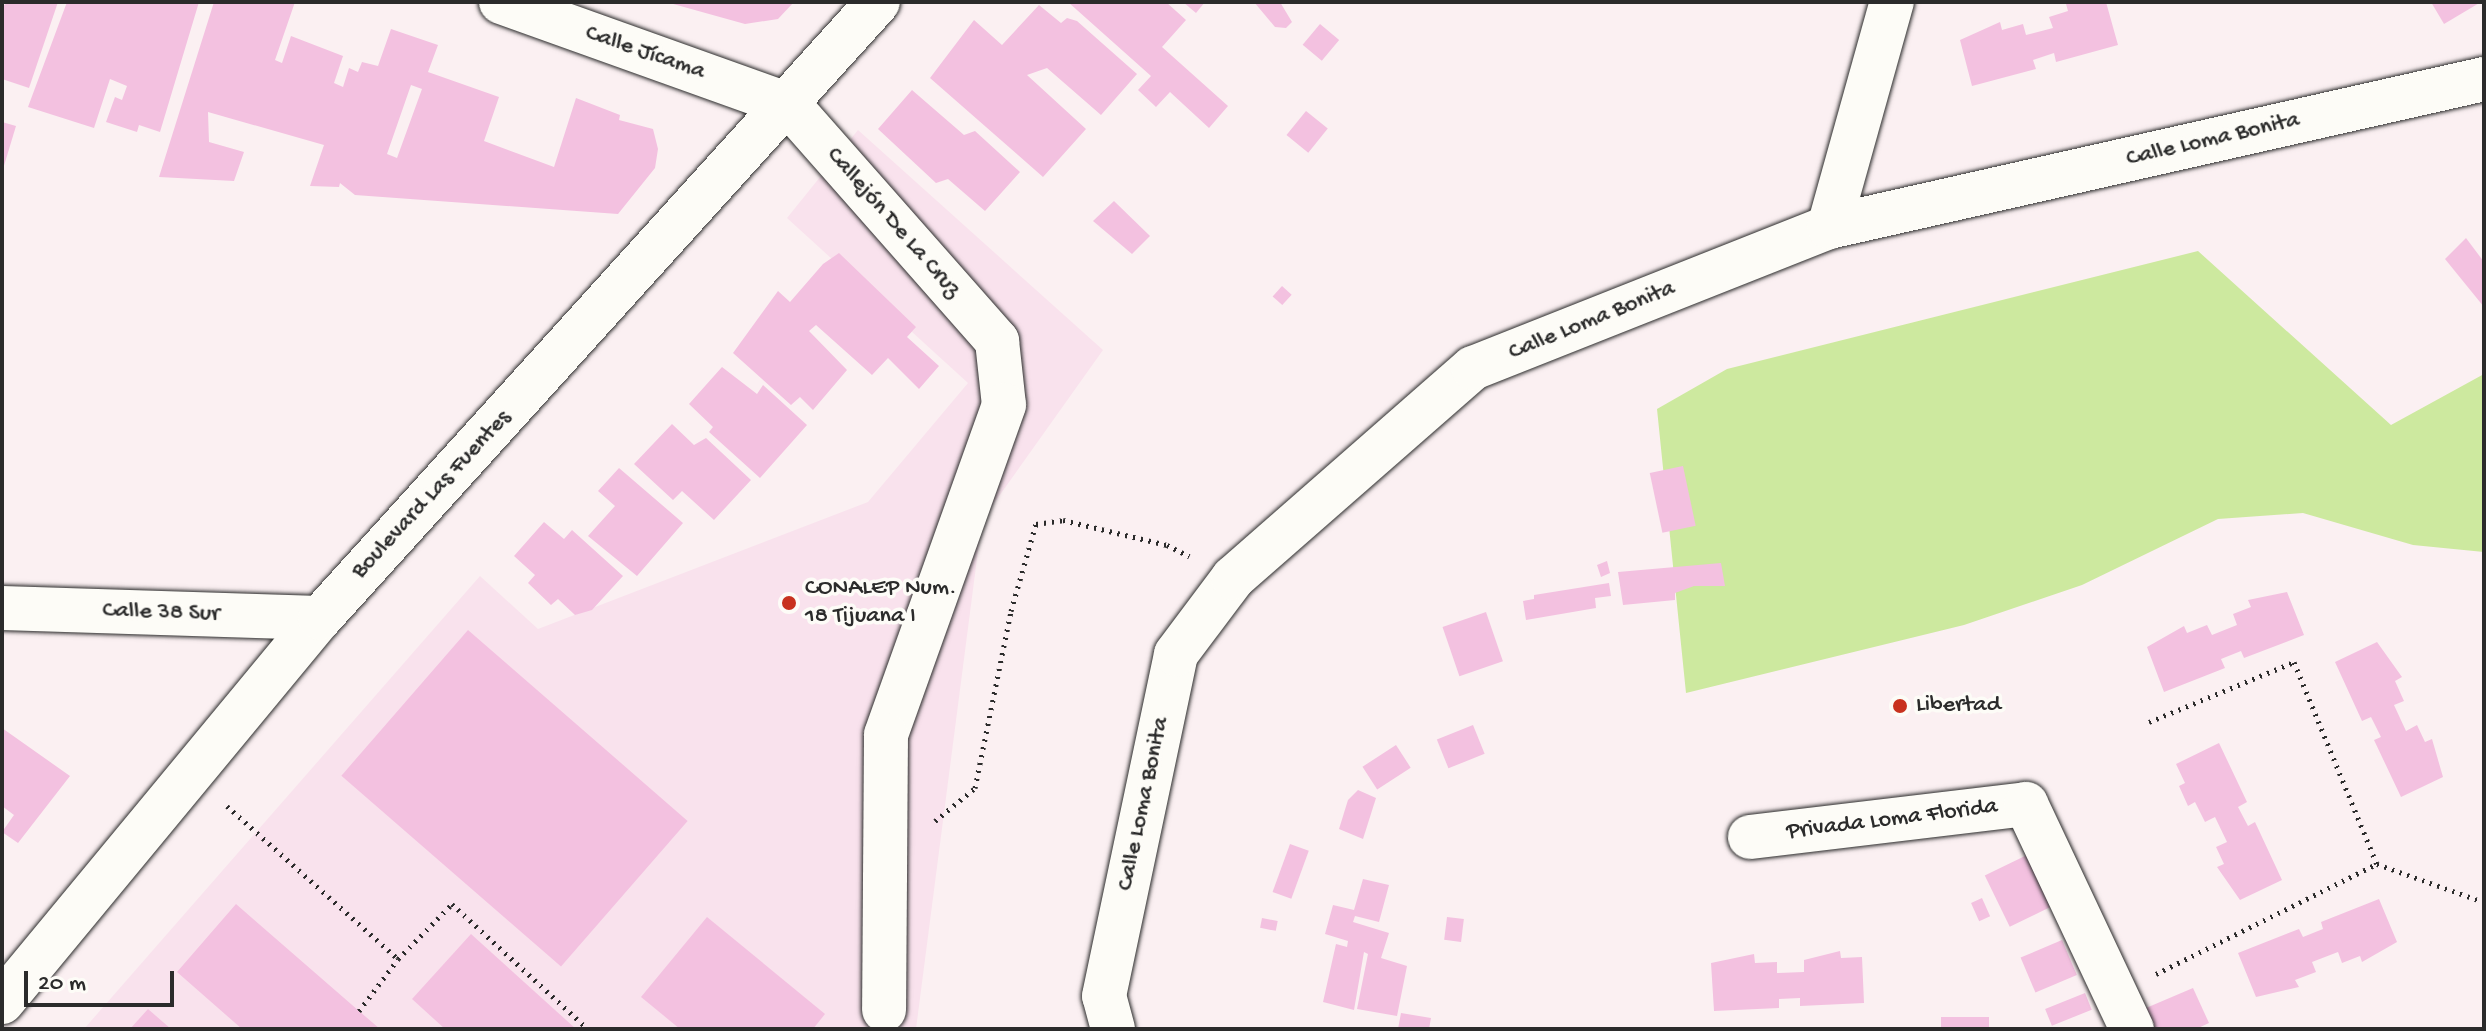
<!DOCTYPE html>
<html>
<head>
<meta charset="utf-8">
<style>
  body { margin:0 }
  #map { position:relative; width:2486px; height:1031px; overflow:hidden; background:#fbf0f2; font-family:"Gochi Hand",sans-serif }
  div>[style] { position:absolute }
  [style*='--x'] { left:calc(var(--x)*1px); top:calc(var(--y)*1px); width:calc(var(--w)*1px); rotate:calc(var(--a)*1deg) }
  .built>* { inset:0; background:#f9e2ed }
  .green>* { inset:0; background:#cde99f }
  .building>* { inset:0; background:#f3c1e0; transform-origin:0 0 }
  .path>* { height:5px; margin-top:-2.5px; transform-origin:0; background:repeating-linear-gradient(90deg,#2b2b2b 0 2px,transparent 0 8px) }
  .roads { filter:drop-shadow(0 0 2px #2b2b2b) drop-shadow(0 0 2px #2b2b2b) }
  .minor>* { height:44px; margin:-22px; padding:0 22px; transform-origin:22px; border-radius:22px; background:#fdfcf7 }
  .dots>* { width:22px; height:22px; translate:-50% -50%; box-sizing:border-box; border:4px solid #fdfcf7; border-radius:50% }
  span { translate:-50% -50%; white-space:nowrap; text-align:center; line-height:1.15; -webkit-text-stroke:7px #fdfcf7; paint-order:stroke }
  .street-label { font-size:24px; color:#2b2b2b }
  .poi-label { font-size:24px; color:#2b2b2b }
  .left { translate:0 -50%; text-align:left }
  .frame { position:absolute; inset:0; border:4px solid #2b2b2b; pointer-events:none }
  .scale { position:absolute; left:24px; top:971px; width:150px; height:36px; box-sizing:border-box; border:4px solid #2b2b2b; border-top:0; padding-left:10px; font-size:24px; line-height:28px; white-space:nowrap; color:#2b2b2b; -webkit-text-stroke:6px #fdfcf7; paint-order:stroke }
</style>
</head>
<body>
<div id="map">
  <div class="built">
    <i style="clip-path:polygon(858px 130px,1103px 350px,982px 520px,916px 1029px,84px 1029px,480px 576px,538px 629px,868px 502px,968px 383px,787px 218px)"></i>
  </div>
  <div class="green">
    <i style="clip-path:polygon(2198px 251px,2391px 425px,2484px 374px,2484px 552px,2413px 545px,2303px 513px,2218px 519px,2082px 585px,1964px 625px,1686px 693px,1657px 409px,1727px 369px)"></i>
  </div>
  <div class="building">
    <i style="clip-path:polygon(8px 2px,58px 2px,29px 88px,2px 79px,2px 7px)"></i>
    <i style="clip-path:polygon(67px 2px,199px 2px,160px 132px,139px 125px,137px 132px,106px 122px,115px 97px,122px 100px,127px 86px,110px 79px,94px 128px,28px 107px)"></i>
    <i style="clip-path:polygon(evenodd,214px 2px,295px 2px,275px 60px,282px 63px,291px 36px,343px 56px,334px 83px,343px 87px,349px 68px,358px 72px,362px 62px,378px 66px,391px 29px,438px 45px,428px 72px,499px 97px,484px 141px,554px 167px,576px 98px,620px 115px,619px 120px,653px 129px,658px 149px,655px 168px,618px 214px,355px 195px,340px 183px,339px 187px,310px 186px,324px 145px,208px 112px,209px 142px,244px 152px,234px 181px,159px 177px,214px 2px,411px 85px,422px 89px,397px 158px,387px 154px,411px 85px)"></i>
    <i style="clip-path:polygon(666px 2px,794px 2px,778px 19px,745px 24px)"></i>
    <i style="clip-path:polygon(1068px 2px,1166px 2px,1186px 20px,1162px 47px,1228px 106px,1209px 128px,1170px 92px,1156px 107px,1138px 90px,1151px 76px)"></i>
    <i style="clip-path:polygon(1183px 2px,1205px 2px,1196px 13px)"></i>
    <i style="clip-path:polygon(1254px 2px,1280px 2px,1292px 22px,1286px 28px,1275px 27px)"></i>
    <i style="clip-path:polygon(2083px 2px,2106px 2px,2118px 45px,2056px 62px,2054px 53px,2033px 60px,2036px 69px,1972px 86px,1960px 40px,2000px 22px,2002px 30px,2023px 24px,2026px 35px,2053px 28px,2049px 17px,2068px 11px,2066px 4px)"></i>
    <i style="clip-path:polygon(2431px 2px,2481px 2px,2444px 24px)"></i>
    <i style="clip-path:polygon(1039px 5px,1061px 23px,1067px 18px,1077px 21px,1137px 74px,1101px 115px,1047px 68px,1027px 75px,1086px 129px,1043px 177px,930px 78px,974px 20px,1002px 45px)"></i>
    <i style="left:1320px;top:24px;width:25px;height:27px;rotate:40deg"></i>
    <i style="clip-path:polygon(912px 90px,964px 135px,975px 131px,1020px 172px,985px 211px,948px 179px,936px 183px,878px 129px)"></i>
    <i style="left:1306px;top:111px;width:28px;height:31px;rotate:39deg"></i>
    <i style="clip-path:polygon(2px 122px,16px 126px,3px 169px,2px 169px)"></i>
    <i style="clip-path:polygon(1114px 201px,1150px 236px,1132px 254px,1093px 221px)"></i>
    <i style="clip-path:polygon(2466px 238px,2484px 262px,2484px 307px,2445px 259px)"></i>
    <i style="clip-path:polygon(839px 253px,916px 327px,907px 337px,939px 366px,919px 389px,888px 358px,872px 375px,816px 325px,809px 331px,847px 370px,813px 410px,800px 397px,791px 405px,733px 353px,778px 291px,790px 302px,823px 264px)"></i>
    <i style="left:1282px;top:286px;width:13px;height:14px;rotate:42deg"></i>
    <i style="clip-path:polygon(722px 367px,757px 394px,763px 385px,807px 425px,760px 478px,709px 432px,713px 427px,689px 404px)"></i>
    <i style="clip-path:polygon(672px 424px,694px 445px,706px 438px,751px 480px,714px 520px,682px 491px,673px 500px,634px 464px)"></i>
    <i style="left:1683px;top:466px;width:61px;height:34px;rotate:78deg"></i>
    <i style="clip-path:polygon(619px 468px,683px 523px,637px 576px,588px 536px,615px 506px,598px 491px)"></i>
    <i style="clip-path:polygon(544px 522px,564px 539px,572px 530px,623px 576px,592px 610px,575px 615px,558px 599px,551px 605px,528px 583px,535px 575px,514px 556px)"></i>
    <i style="clip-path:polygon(1607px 561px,1610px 573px,1601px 577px,1597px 565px)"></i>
    <i style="clip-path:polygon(1721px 563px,1725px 586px,1694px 586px,1675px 593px,1675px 600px,1623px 605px,1618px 572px)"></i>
    <i style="clip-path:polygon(1609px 583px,1611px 596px,1595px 598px,1596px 608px,1526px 620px,1523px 601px,1534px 599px,1534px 595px)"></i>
    <i style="clip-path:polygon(2287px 592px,2304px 635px,2244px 658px,2241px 651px,2221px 659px,2225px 668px,2164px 692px,2147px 647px,2184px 626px,2187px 633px,2207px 625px,2212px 635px,2237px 625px,2233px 614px,2251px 607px,2248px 600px)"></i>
    <i style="left:1486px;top:612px;width:52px;height:46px;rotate:71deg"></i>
    <i style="left:468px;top:630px;width:291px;height:193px;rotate:41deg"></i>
    <i style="clip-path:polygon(2377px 642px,2402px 677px,2395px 681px,2404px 701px,2394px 705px,2406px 731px,2417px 725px,2425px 742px,2432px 739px,2443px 777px,2401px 797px,2374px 740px,2381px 737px,2371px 717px,2362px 721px,2335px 662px)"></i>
    <i style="left:1473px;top:725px;width:31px;height:39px;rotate:68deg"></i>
    <i style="clip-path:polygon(2px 728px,70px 776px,18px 843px,2px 832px,14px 815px,2px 806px)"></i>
    <i style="clip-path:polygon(2219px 743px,2247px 802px,2238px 807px,2248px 826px,2255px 822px,2282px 880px,2240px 900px,2217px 867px,2224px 864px,2216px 847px,2227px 842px,2215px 817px,2205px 822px,2195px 802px,2188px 806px,2179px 786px,2185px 783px,2176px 764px)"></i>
    <i style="left:1396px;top:745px;width:27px;height:40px;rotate:57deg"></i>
    <i style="clip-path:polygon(1358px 790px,1376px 798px,1363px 839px,1339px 829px,1348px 800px)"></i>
    <i style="left:1290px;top:844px;width:20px;height:51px;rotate:20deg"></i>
    <i style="left:2027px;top:855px;width:57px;height:47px;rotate:64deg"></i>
    <i style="clip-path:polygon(1363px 879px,1389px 885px,1379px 922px,1355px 916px,1353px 922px,1389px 933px,1381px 958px,1407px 966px,1397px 1016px,1357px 1009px,1368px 954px,1364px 952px,1354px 1010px,1323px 1002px,1336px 944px,1347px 947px,1348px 941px,1325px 934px,1333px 905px,1354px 910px)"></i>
    <i style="left:1982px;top:898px;width:20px;height:12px;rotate:66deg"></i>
    <i style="clip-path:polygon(2379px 899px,2397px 942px,2362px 962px,2360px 956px,2342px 963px,2338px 952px,2312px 962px,2316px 972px,2295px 980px,2299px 987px,2256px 997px,2238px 953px,2299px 929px,2303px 937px,2323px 929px,2321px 922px)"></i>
    <i style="clip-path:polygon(236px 904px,359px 1011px,380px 1029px,242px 1029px,177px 972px)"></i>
    <i style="clip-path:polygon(707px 917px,825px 1014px,813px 1029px,680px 1029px,641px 997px)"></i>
    <i style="left:1447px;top:917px;width:17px;height:23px;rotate:7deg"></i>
    <i style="left:1262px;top:918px;width:16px;height:10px;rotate:11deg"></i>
    <i style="clip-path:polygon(471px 934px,576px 1029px,445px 1029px,412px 999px)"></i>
    <i style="left:2062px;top:940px;width:38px;height:45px;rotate:67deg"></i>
    <i style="clip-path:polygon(1840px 951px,1841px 958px,1862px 957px,1864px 1003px,1800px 1006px,1800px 998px,1779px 999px,1779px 1008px,1714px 1011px,1711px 963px,1754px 954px,1755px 963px,1777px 962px,1777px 973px,1804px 972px,1804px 960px)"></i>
    <i style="clip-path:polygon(2193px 988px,2209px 1023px,2196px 1029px,2156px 1029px,2146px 1008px)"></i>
    <i style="left:2085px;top:993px;width:18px;height:43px;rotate:68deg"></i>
    <i style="clip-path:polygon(148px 1009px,171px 1029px,130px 1029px)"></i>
    <i style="clip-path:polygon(1401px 1013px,1431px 1018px,1429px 1029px,1398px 1029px)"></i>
    <i style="left:1989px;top:1017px;width:12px;height:48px;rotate:90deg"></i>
  </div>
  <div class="path">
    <i style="--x:2149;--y:722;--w:157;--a:-22.5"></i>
    <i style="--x:2294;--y:662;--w:218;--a:67.7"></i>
    <i style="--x:2377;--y:864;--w:114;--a:19.6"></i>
    <i style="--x:227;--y:806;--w:229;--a:41.8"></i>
    <i style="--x:935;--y:821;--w:52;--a:-39.5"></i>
    <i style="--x:975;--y:788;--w:181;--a:-78.5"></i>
    <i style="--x:1011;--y:611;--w:91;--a:-74"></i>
    <i style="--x:1036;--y:524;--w:27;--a:-8"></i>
    <i style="--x:1063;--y:520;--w:107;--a:13.5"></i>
    <i style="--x:1167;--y:545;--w:25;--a:27"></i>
    <i style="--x:2156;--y:974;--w:247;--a:-26.5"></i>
    <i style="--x:359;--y:1011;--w:65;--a:-53.1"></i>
    <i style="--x:398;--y:959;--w:77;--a:-45.5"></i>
    <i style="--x:452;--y:904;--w:185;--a:42.6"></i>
  </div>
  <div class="roads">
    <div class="minor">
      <i style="--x:501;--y:2;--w:306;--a:19.7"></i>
      <i style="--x:789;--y:105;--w:315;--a:48.6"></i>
      <i style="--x:997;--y:341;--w:64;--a:83.8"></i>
      <i style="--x:1004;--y:405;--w:350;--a:109.7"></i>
      <i style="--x:886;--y:735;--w:275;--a:90.4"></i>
      <i style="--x:1829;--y:227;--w:234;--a:-74.4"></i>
      <i style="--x:2;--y:608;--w:318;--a:1.8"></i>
      <i style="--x:1750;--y:837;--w:278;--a:-6.8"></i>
      <i style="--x:2026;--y:804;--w:249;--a:64.8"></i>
      <i style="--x:2;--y:1002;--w:499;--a:-50.4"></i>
      <i style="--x:320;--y:618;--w:831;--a:-47.83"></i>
      <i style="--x:1113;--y:1029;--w:34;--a:-105"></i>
      <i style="--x:1104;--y:996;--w:349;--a:-78.1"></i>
      <i style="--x:1176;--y:654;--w:95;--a:-53.1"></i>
      <i style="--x:1233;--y:578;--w:319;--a:-41.2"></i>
      <i style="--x:1473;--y:368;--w:383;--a:-21.6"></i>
      <i style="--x:1829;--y:227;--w:672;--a:-12.73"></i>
    </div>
  </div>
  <div class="dots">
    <i style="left:789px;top:603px;background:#c8321e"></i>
    <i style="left:1900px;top:706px;background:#c8321e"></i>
  </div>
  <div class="street-label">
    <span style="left:645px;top:53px;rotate:19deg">Calle Jícama</span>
    <span style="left:2213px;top:140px;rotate:-13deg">Calle Loma Bonita</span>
    <span style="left:893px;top:223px;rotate:49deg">Callejón De La Cruz</span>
    <span style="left:1592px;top:321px;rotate:-22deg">Calle Loma Bonita</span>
    <span style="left:432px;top:495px;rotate:-47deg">Boulevard Las Fuentes</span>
    <span style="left:161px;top:613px;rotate:2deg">Calle 38 Sur</span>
    <span style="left:1144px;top:804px;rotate:-78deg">Calle Loma Bonita</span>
    <span style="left:1892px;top:820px;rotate:-7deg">Privada Loma Florida</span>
  </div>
  <div class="poi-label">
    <span class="left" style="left:805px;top:603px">CONALEP Num.<br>18 Tijuana I</span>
    <span class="left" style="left:1916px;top:706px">Libertad</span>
  </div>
  <div class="frame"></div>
  <div class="scale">20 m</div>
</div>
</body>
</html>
